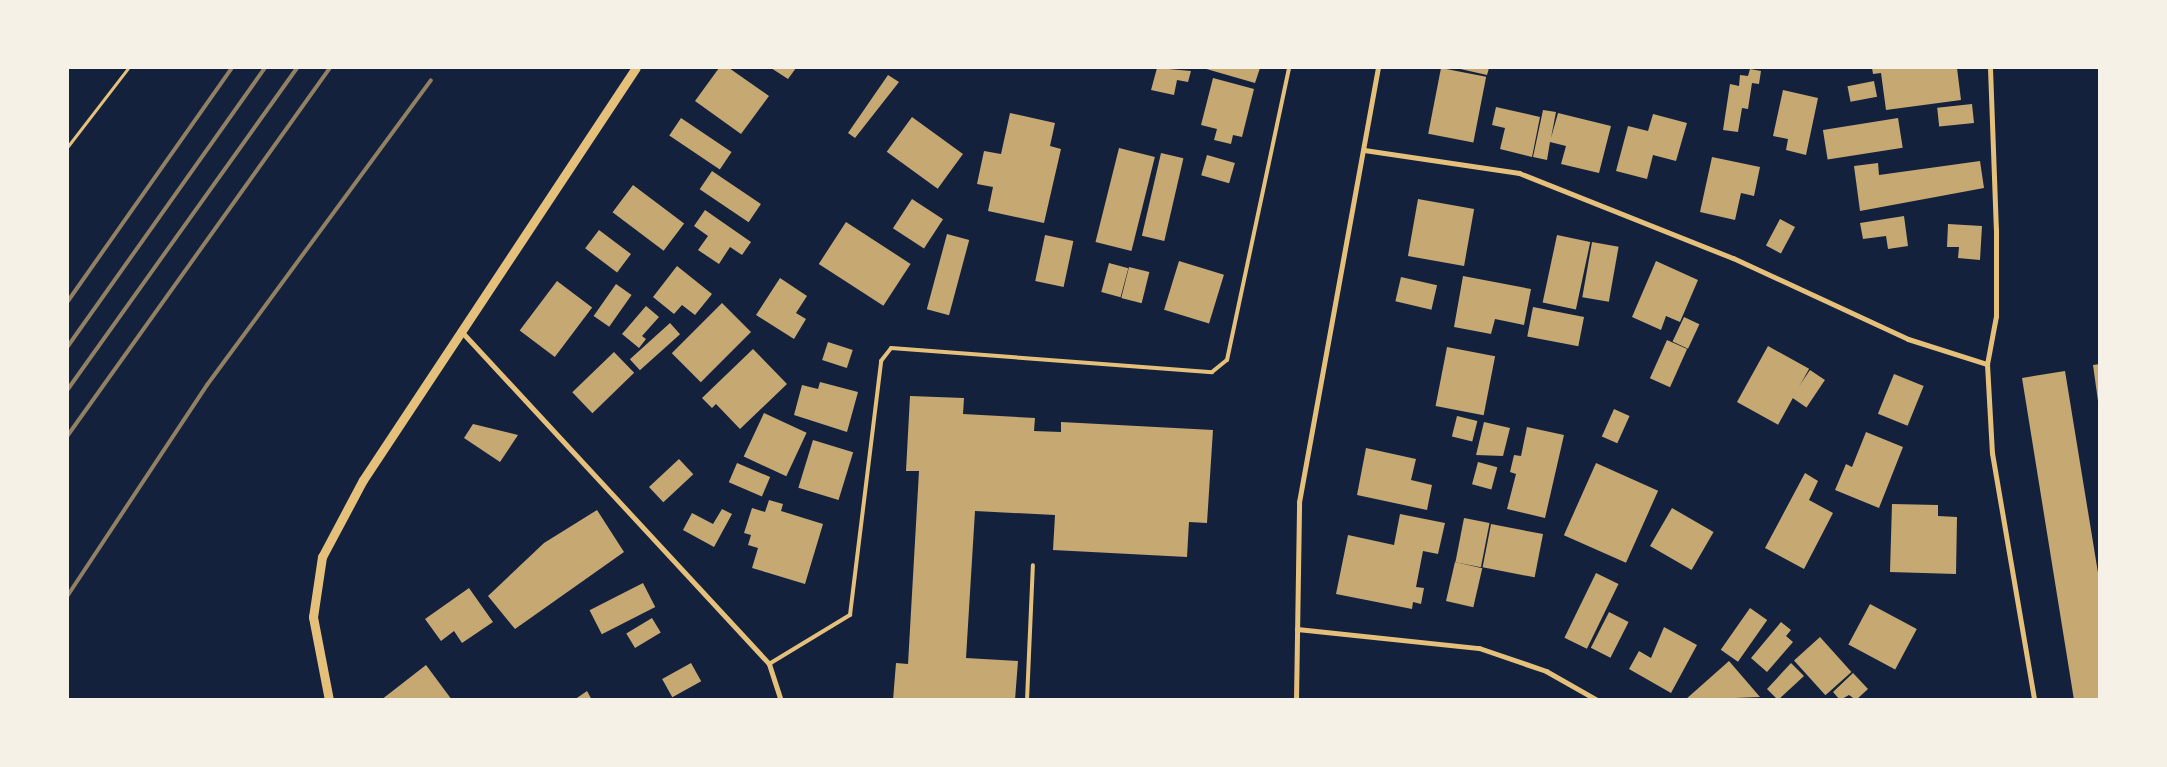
<!DOCTYPE html>
<html>
<head>
<meta charset="utf-8">
<style>
  body { margin:0 }
  #map { position:relative; width:2167px; height:767px; overflow:hidden; background:#14213d; font-family:"IBM Plex Sans",sans-serif }
  div>[style] { position:absolute }
  [style*='--x'] { left:calc(var(--x)*1px); top:calc(var(--y)*1px); width:calc(var(--w)*1px); rotate:calc(var(--a)*1deg) }
  .building>* { inset:0; background:#c6a872; transform-origin:0 0 }
  .path>* { height:3px; margin:-1.5px; padding:0 1.5px; transform-origin:1.5px; border-radius:1.5px; background:#e5c07b }
  .service>* { height:4px; margin:-2px; padding:0 2px; transform-origin:2px; border-radius:2px; background:#e5c07b }
  .minor>* { height:5px; margin:-2.5px; padding:0 2.5px; transform-origin:2.5px; border-radius:2.5px; background:#e5c07b }
  .tertiary>* { height:9px; margin:-4.5px; padding:0 4.5px; transform-origin:4.5px; border-radius:4.5px; background:#e5c07b }
  .rail>* { height:4px; margin:-2px; padding:0 2px; transform-origin:2px; border-radius:2px; background:#918062 }
  span { translate:-50% -50%; white-space:nowrap; text-align:center; line-height:1.15; -webkit-text-stroke:4.5px #f6f1e7; paint-order:stroke }
  .frame { position:absolute; inset:0; border:69px solid #f6f1e7; pointer-events:none }
</style>
</head>
<body>
<div id="map">
  <div class="building">
    <i style="clip-path:polygon(719px 68px,729px 68px,769px 96px,741px 134px,695px 101px)"></i>
    <i style="clip-path:polygon(771px 68px,796px 68px,788px 79px)"></i>
    <i style="clip-path:polygon(1157px 68px,1191px 71px,1188px 82px,1177px 80px,1174px 95px,1151px 90px)"></i>
    <i style="clip-path:polygon(1203px 68px,1260px 68px,1255px 83px)"></i>
    <i style="left:1441px;top:68px;width:46px;height:67px;rotate:11deg"></i>
    <i style="clip-path:polygon(1456px 68px,1489px 68px,1487px 75px)"></i>
    <i style="clip-path:polygon(1872px 68px,1957px 68px,1961px 100px,1886px 110px,1881px 73px,1873px 74px)"></i>
    <i style="clip-path:polygon(1750px 69px,1761px 71px,1759px 84px,1752px 83px,1748px 109px,1742px 108px,1738px 132px,1723px 130px,1730px 84px,1739px 86px,1740px 75px,1748px 76px)"></i>
    <i style="clip-path:polygon(888px 75px,899px 82px,855px 138px,848px 133px)"></i>
    <i style="clip-path:polygon(1213px 78px,1254px 89px,1242px 137px,1233px 135px,1231px 144px,1214px 140px,1217px 129px,1201px 125px)"></i>
    <i style="left:1874px;top:81px;width:16px;height:27px;rotate:79deg"></i>
    <i style="clip-path:polygon(1783px 90px,1818px 98px,1806px 155px,1786px 150px,1788px 139px,1773px 136px)"></i>
    <i style="left:1972px;top:104px;width:19px;height:35px;rotate:84deg"></i>
    <i style="clip-path:polygon(1496px 107px,1540px 117px,1532px 157px,1500px 149px,1505px 128px,1492px 125px)"></i>
    <i style="clip-path:polygon(1543px 110px,1556px 112px,1551px 138px,1558px 113px,1611px 126px,1599px 173px,1561px 164px,1566px 146px,1550px 142px,1547px 160px,1533px 157px)"></i>
    <i style="clip-path:polygon(1010px 113px,1055px 123px,1050px 146px,1061px 149px,1044px 223px,988px 211px,993px 187px,977px 184px,984px 151px,1001px 154px)"></i>
    <i style="clip-path:polygon(1653px 114px,1687px 123px,1676px 161px,1653px 155px,1647px 179px,1616px 171px,1628px 126px,1648px 131px)"></i>
    <i style="left:912px;top:117px;width:63px;height:43px;rotate:36deg"></i>
    <i style="left:681px;top:118px;width:61px;height:21px;rotate:34deg"></i>
    <i style="left:1898px;top:118px;width:30px;height:76px;rotate:81deg"></i>
    <i style="left:1119px;top:148px;width:37px;height:97px;rotate:14deg"></i>
    <i style="left:1161px;top:153px;width:23px;height:85px;rotate:13deg"></i>
    <i style="left:1207px;top:155px;width:29px;height:21px;rotate:16deg"></i>
    <i style="clip-path:polygon(1712px 157px,1760px 167px,1754px 196px,1741px 193px,1735px 220px,1700px 212px)"></i>
    <i style="clip-path:polygon(1980px 161px,1984px 188px,1860px 211px,1854px 166px,1878px 163px,1879px 175px)"></i>
    <i style="left:712px;top:171px;width:59px;height:22px;rotate:34deg"></i>
    <i style="left:633px;top:185px;width:64px;height:34px;rotate:37deg"></i>
    <i style="left:912px;top:199px;width:37px;height:35px;rotate:33deg"></i>
    <i style="left:1418px;top:199px;width:57px;height:58px;rotate:10deg"></i>
    <i style="clip-path:polygon(705px 210px,751px 242px,742px 255px,730px 247px,719px 264px,698px 250px,708px 236px,694px 226px)"></i>
    <i style="clip-path:polygon(1904px 216px,1908px 246px,1888px 249px,1886px 236px,1863px 239px,1860px 223px)"></i>
    <i style="left:1780px;top:219px;width:17px;height:30px;rotate:28deg"></i>
    <i style="left:846px;top:222px;width:77px;height:50px;rotate:33deg"></i>
    <i style="clip-path:polygon(1948px 224px,1982px 226px,1980px 260px,1958px 258px,1959px 247px,1947px 247px)"></i>
    <i style="left:599px;top:230px;width:40px;height:23px;rotate:37deg"></i>
    <i style="left:947px;top:234px;width:23px;height:78px;rotate:15deg"></i>
    <i style="left:1045px;top:235px;width:29px;height:47px;rotate:12deg"></i>
    <i style="left:1557px;top:235px;width:34px;height:69px;rotate:12deg"></i>
    <i style="left:1592px;top:242px;width:27px;height:56px;rotate:10deg"></i>
    <i style="left:1179px;top:261px;width:47px;height:51px;rotate:17deg"></i>
    <i style="clip-path:polygon(1656px 261px,1698px 280px,1680px 322px,1666px 316px,1661px 330px,1632px 317px)"></i>
    <i style="left:1109px;top:263px;width:20px;height:30px;rotate:15deg"></i>
    <i style="clip-path:polygon(677px 266px,712px 294px,695px 315px,682px 305px,674px 314px,653px 297px)"></i>
    <i style="left:1129px;top:267px;width:21px;height:32px;rotate:14deg"></i>
    <i style="clip-path:polygon(1463px 276px,1531px 289px,1524px 325px,1495px 319px,1491px 334px,1454px 327px)"></i>
    <i style="left:1401px;top:277px;width:37px;height:25px;rotate:13deg"></i>
    <i style="clip-path:polygon(780px 278px,807px 296px,796px 313px,806px 319px,794px 339px,756px 315px)"></i>
    <i style="left:557px;top:281px;width:44px;height:62px;rotate:37deg"></i>
    <i style="left:616px;top:284px;width:19px;height:39px;rotate:35deg"></i>
    <i style="left:722px;top:303px;width:41px;height:71px;rotate:45deg"></i>
    <i style="clip-path:polygon(646px 306px,659px 317px,642px 336px,646px 339px,639px 348px,622px 334px)"></i>
    <i style="left:1533px;top:307px;width:52px;height:30px;rotate:11deg"></i>
    <i style="left:1684px;top:317px;width:17px;height:27px;rotate:25deg"></i>
    <i style="left:670px;top:323px;width:15px;height:54px;rotate:48deg"></i>
    <i style="left:1667px;top:340px;width:22px;height:42px;rotate:24deg"></i>
    <i style="left:828px;top:342px;width:26px;height:19px;rotate:18deg"></i>
    <i style="left:1768px;top:346px;width:47px;height:64px;rotate:29deg"></i>
    <i style="left:1447px;top:347px;width:49px;height:60px;rotate:11deg"></i>
    <i style="clip-path:polygon(753px 349px,787px 384px,740px 429px,716px 404px,712px 408px,702px 398px)"></i>
    <i style="left:614px;top:352px;width:29px;height:58px;rotate:46deg"></i>
    <i style="clip-path:polygon(2100px 364px,2100px 401px,2098px 401px,2093px 365px)"></i>
    <i style="left:1810px;top:370px;width:18px;height:33px;rotate:34deg"></i>
    <i style="clip-path:polygon(2065px 371px,2100px 585px,2100px 700px,2074px 700px,2022px 378px)"></i>
    <i style="left:1894px;top:374px;width:32px;height:43px;rotate:22deg"></i>
    <i style="clip-path:polygon(820px 382px,858px 392px,847px 432px,794px 415px,802px 385px,818px 389px)"></i>
    <i style="clip-path:polygon(910px 396px,964px 398px,963px 414px,1035px 418px,1034px 431px,1061px 432px,1061px 422px,1213px 430px,1207px 523px,1189px 522px,1187px 557px,1053px 550px,1055px 515px,975px 511px,966px 658px,1018px 661px,1015px 700px,893px 700px,896px 663px,908px 664px,919px 471px,906px 471px)"></i>
    <i style="left:1614px;top:409px;width:17px;height:30px;rotate:24deg"></i>
    <i style="left:764px;top:413px;width:47px;height:48px;rotate:25deg"></i>
    <i style="left:1457px;top:416px;width:21px;height:21px;rotate:14deg"></i>
    <i style="clip-path:polygon(1484px 422px,1510px 428px,1503px 456px,1476px 455px)"></i>
    <i style="clip-path:polygon(473px 424px,518px 435px,500px 462px,464px 438px)"></i>
    <i style="clip-path:polygon(1527px 427px,1564px 435px,1545px 518px,1507px 509px,1516px 474px,1510px 472px,1514px 455px,1521px 456px)"></i>
    <i style="clip-path:polygon(1866px 432px,1903px 447px,1879px 508px,1835px 490px,1846px 464px,1852px 467px)"></i>
    <i style="left:813px;top:440px;width:42px;height:50px;rotate:17deg"></i>
    <i style="clip-path:polygon(1366px 448px,1416px 459px,1411px 480px,1432px 485px,1427px 510px,1357px 495px)"></i>
    <i style="left:679px;top:459px;width:21px;height:41px;rotate:47deg"></i>
    <i style="left:1478px;top:462px;width:20px;height:23px;rotate:15deg"></i>
    <i style="left:737px;top:463px;width:36px;height:21px;rotate:23deg"></i>
    <i style="left:1596px;top:463px;width:68px;height:79px;rotate:24deg"></i>
    <i style="clip-path:polygon(1805px 473px,1818px 481px,1809px 500px,1833px 513px,1804px 569px,1765px 548px)"></i>
    <i style="clip-path:polygon(769px 500px,783px 504px,781px 511px,823px 524px,805px 584px,752px 568px,758px 548px,748px 545px,751px 535px,744px 533px,752px 508px,765px 512px)"></i>
    <i style="clip-path:polygon(1892px 504px,1938px 505px,1938px 516px,1957px 517px,1956px 574px,1890px 572px)"></i>
    <i style="left:1672px;top:508px;width:48px;height:44px;rotate:30deg"></i>
    <i style="clip-path:polygon(722px 509px,732px 514px,714px 547px,683px 530px,692px 513px,713px 524px)"></i>
    <i style="clip-path:polygon(597px 510px,624px 552px,515px 629px,488px 596px,544px 543px)"></i>
    <i style="clip-path:polygon(1400px 514px,1445px 523px,1438px 554px,1423px 551px,1416px 587px,1424px 588px,1421px 604px,1413px 602px,1412px 609px,1336px 594px,1348px 535px,1394px 545px)"></i>
    <i style="left:1464px;top:518px;width:26px;height:45px;rotate:11deg"></i>
    <i style="left:1491px;top:524px;width:53px;height:44px;rotate:11deg"></i>
    <i style="left:1455px;top:562px;width:28px;height:40px;rotate:13deg"></i>
    <i style="left:1596px;top:573px;width:25px;height:72px;rotate:26deg"></i>
    <i style="left:643px;top:583px;width:27px;height:60px;rotate:63deg"></i>
    <i style="clip-path:polygon(469px 588px,493px 622px,462px 643px,454px 631px,441px 641px,425px 619px)"></i>
    <i style="left:1870px;top:604px;width:53px;height:46px;rotate:28deg"></i>
    <i style="left:1750px;top:608px;width:21px;height:51px;rotate:35deg"></i>
    <i style="left:1609px;top:612px;width:22px;height:40px;rotate:27deg"></i>
    <i style="left:652px;top:618px;width:17px;height:30px;rotate:59deg"></i>
    <i style="clip-path:polygon(1781px 622px,1791px 630px,1786px 636px,1793px 642px,1767px 672px,1751px 658px)"></i>
    <i style="clip-path:polygon(1664px 627px,1697px 645px,1671px 693px,1629px 669px,1639px 651px,1651px 658px)"></i>
    <i style="left:1820px;top:637px;width:47px;height:35px;rotate:48deg"></i>
    <i style="clip-path:polygon(1729px 661px,1760px 697px,1685px 700px)"></i>
    <i style="left:691px;top:663px;width:21px;height:33px;rotate:61deg"></i>
    <i style="clip-path:polygon(1791px 663px,1804px 676px,1778px 700px,1767px 689px)"></i>
    <i style="clip-path:polygon(426px 665px,452px 700px,381px 700px)"></i>
    <i style="clip-path:polygon(1853px 673px,1868px 689px,1856px 700px,1849px 695px,1840px 700px,1833px 692px)"></i>
    <i style="clip-path:polygon(587px 691px,592px 700px,574px 700px)"></i>
  </div>
  <div class="path">
    <i style="--x:68;--y:146;--w:98;--a:-52.4"></i>
  </div>
  <div class="service">
    <i style="--x:769;--y:664;--w:95;--a:-31.2"></i>
    <i style="--x:850;--y:615;--w:256;--a:-83"></i>
    <i style="--x:881;--y:361;--w:16;--a:-52"></i>
    <i style="--x:891;--y:348;--w:322;--a:4.3"></i>
    <i style="--x:1212;--y:372;--w:19;--a:-39"></i>
    <i style="--x:1227;--y:360;--w:299;--a:-78"></i>
    <i style="--x:1027;--y:700;--w:135;--a:-87.5"></i>
  </div>
  <div class="minor">
    <i style="--x:1990;--y:68;--w:161;--a:87.9"></i>
    <i style="--x:1996;--y:229;--w:87;--a:90"></i>
    <i style="--x:1996;--y:316;--w:49;--a:100.6"></i>
    <i style="--x:1987;--y:364;--w:89;--a:86.8"></i>
    <i style="--x:1992;--y:453;--w:251;--a:80.3"></i>
    <i style="--x:1364;--y:150;--w:157;--a:8.4"></i>
    <i style="--x:1519;--y:173;--w:230;--a:21.7"></i>
    <i style="--x:1733;--y:258;--w:193;--a:24.8"></i>
    <i style="--x:1908;--y:339;--w:83;--a:17.6"></i>
    <i style="--x:460;--y:330;--w:455;--a:47.2"></i>
    <i style="--x:769;--y:664;--w:38;--a:72"></i>
    <i style="--x:1297;--y:629;--w:183;--a:6"></i>
    <i style="--x:1479;--y:648;--w:71;--a:18.9"></i>
    <i style="--x:1546;--y:671;--w:59;--a:29.6"></i>
    <i style="--x:1296;--y:700;--w:198;--a:-89.1"></i>
    <i style="--x:1299;--y:502;--w:441;--a:-79.7"></i>
  </div>
  <div class="tertiary">
    <i style="--x:329;--y:700;--w:85;--a:-100.9"></i>
    <i style="--x:313;--y:617;--w:61;--a:-81.5"></i>
    <i style="--x:322;--y:557;--w:87;--a:-62"></i>
    <i style="--x:363;--y:480;--w:494;--a:-56.5"></i>
  </div>
  <div class="rail">
    <i style="--x:68;--y:301;--w:285;--a:-54.9"></i>
    <i style="--x:68;--y:346;--w:341;--a:-54.7"></i>
    <i style="--x:68;--y:389;--w:394;--a:-54.5"></i>
    <i style="--x:68;--y:435;--w:451;--a:-54.5"></i>
    <i style="--x:68;--y:595;--w:252;--a:-56.5"></i>
    <i style="--x:207;--y:385;--w:378;--a:-53.7"></i>
  </div>
  <div class="frame"></div>
</div>
</body>
</html>
